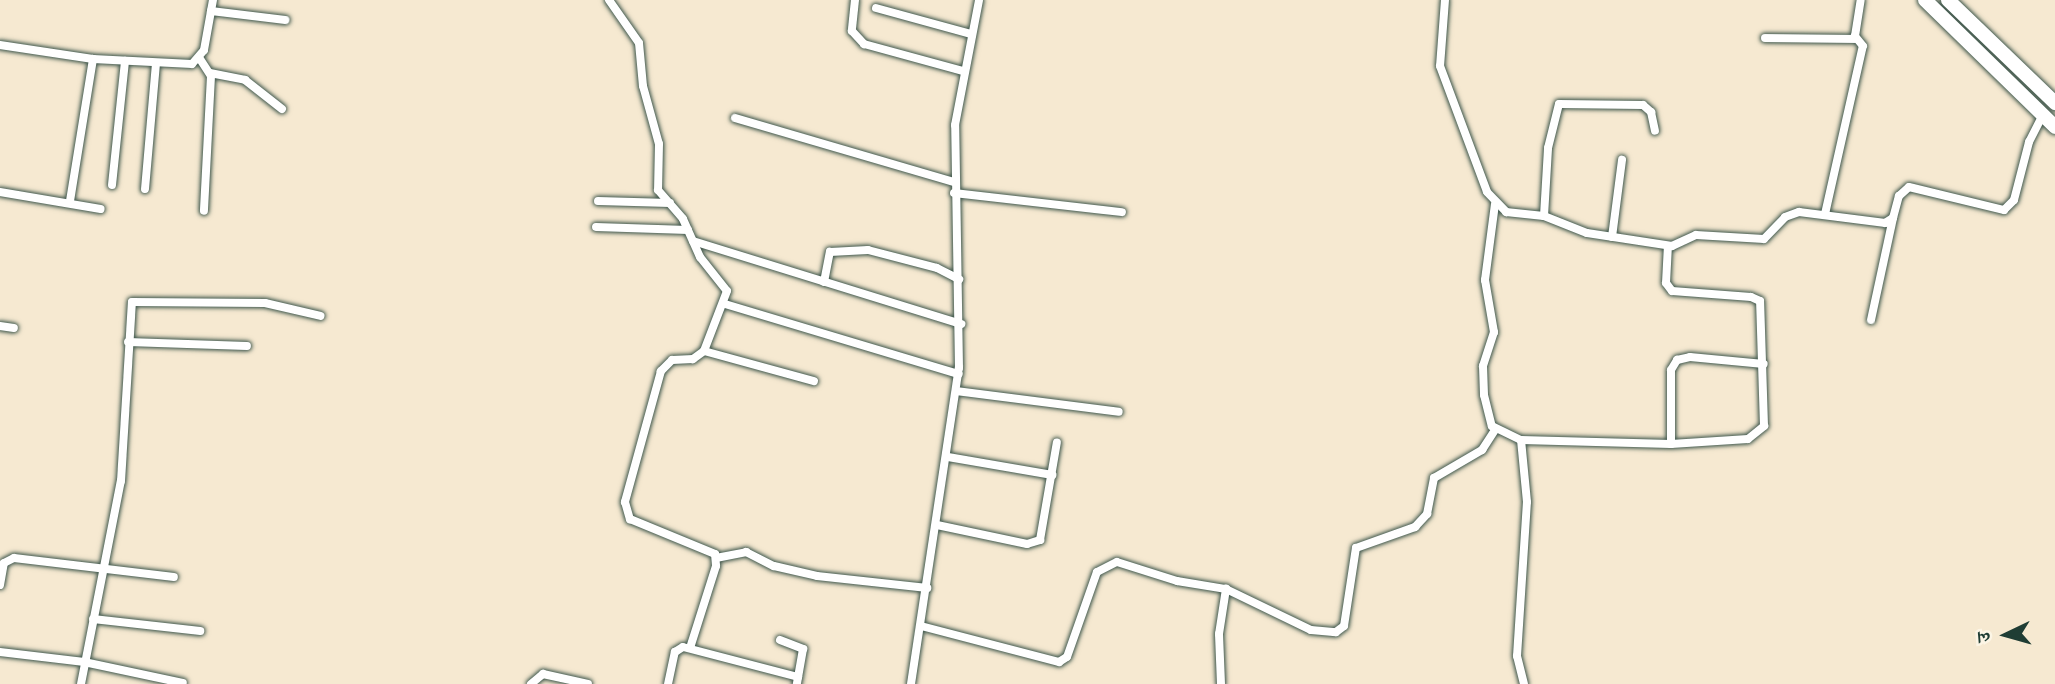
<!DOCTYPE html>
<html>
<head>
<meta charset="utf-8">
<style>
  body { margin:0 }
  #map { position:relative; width:2055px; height:684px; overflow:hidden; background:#f6e9d1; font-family:"IM FELL DW Pica","Noto Serif Devanagari",serif }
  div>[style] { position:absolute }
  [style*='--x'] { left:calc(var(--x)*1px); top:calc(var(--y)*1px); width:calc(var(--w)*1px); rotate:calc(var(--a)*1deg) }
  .roads { filter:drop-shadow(0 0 2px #3f574c) drop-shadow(0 0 2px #3f574c) }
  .street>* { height:8px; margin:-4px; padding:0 4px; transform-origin:4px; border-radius:4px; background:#fff }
  .highway>* { height:14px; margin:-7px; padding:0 7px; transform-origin:7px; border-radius:7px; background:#fff }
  span { translate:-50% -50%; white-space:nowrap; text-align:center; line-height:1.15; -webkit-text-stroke:5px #fcf5e5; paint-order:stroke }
  .north { position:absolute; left:1971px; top:600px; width:70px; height:70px; -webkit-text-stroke:5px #fcf5e5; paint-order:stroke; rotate:265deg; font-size:19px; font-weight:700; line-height:28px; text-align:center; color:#1f3d34 }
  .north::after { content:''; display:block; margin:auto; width:24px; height:32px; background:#1f3d34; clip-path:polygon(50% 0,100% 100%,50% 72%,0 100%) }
</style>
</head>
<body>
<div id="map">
  <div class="roads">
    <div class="street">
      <i style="--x:609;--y:0;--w:52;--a:55.1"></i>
      <i style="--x:639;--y:43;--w:43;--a:84.7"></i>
      <i style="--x:643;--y:86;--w:60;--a:74.6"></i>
      <i style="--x:659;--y:144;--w:46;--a:91.2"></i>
      <i style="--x:658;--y:190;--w:38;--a:49"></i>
      <i style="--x:683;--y:219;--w:42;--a:65.9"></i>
      <i style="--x:700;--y:257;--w:43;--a:51.5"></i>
      <i style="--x:727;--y:291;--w:64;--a:111"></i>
      <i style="--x:704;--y:351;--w:14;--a:144"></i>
      <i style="--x:693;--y:359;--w:21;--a:177"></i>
      <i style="--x:672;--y:360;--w:16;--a:135"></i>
      <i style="--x:661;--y:371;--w:136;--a:105.4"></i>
      <i style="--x:625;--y:502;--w:18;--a:74"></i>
      <i style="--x:630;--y:519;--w:92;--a:22.4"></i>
      <i style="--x:715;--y:554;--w:12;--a:85"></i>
      <i style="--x:716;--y:566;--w:86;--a:107.6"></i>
      <i style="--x:855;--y:0;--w:31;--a:96"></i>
      <i style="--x:852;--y:31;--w:18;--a:47"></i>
      <i style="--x:864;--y:44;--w:103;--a:15.3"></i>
      <i style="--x:1445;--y:0;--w:66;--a:94.3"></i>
      <i style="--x:1440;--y:66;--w:134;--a:69.5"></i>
      <i style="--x:1487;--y:192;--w:28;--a:46"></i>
      <i style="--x:1506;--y:212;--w:38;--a:6"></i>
      <i style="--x:1544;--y:216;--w:46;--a:21.6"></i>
      <i style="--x:1587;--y:233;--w:86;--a:8.7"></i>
      <i style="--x:1672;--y:246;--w:26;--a:-25"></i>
      <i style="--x:1696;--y:235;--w:68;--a:3.4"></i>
      <i style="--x:1764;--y:239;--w:30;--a:-46"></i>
      <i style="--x:1785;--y:217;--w:15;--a:-20"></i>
      <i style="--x:1799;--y:212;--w:87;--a:7.3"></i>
      <i style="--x:1885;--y:223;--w:9;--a:-32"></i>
      <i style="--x:1893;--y:218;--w:23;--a:-75"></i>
      <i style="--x:1899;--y:196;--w:13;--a:-42"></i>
      <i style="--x:1909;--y:187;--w:98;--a:13.6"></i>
      <i style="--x:2004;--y:210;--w:14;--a:-45"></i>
      <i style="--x:2014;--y:200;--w:60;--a:-75.5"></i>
      <i style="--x:2029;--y:142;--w:30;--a:-63"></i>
      <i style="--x:876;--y:8;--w:98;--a:15.3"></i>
      <i style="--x:211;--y:11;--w:75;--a:6.9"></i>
      <i style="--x:1765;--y:38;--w:90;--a:0.6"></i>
      <i style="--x:0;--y:45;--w:94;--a:8.6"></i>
      <i style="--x:93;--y:59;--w:99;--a:2.9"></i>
      <i style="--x:192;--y:64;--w:18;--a:-49"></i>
      <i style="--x:204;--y:50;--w:51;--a:-79.8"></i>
      <i style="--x:200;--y:59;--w:20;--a:57"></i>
      <i style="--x:211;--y:76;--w:135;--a:93"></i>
      <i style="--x:210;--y:73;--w:36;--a:11"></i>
      <i style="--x:245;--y:80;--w:47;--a:38.1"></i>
      <i style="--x:735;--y:118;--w:228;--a:16.3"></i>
      <i style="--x:112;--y:185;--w:125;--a:-84"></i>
      <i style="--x:145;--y:189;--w:126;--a:-85"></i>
      <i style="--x:0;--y:192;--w:102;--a:9.6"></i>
      <i style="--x:954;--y:193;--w:169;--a:6.5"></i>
      <i style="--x:70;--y:201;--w:144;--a:-80.8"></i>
      <i style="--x:598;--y:201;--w:72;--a:1.6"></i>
      <i style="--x:1495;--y:204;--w:77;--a:97.5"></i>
      <i style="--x:1485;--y:280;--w:53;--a:80.2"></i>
      <i style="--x:1494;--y:332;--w:36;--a:108"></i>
      <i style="--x:1483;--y:366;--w:29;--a:88"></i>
      <i style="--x:1484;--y:395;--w:32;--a:76"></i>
      <i style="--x:1492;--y:426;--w:32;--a:26"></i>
      <i style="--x:1825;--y:214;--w:172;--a:-77.3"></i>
      <i style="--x:1863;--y:46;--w:13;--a:-129"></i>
      <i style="--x:1855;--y:36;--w:36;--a:-81"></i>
      <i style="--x:1544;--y:216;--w:68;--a:-86.6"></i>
      <i style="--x:1548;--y:148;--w:45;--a:-76"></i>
      <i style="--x:1559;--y:104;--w:84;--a:0.7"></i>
      <i style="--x:1643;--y:105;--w:11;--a:41"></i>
      <i style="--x:1651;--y:112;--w:19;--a:78"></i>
      <i style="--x:596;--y:227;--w:92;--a:1.9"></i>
      <i style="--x:1612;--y:237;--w:78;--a:-82.6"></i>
      <i style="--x:693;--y:241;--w:281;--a:17.2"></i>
      <i style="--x:824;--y:282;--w:31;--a:-79"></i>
      <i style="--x:830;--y:252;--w:38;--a:-3"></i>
      <i style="--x:868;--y:250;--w:71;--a:14.6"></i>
      <i style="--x:937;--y:268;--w:25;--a:27"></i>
      <i style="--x:725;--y:304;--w:244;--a:16.7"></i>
      <i style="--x:1871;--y:320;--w:104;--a:-77.8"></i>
      <i style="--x:0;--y:326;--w:14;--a:8"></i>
      <i style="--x:128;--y:342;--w:119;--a:1.9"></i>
      <i style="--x:704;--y:351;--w:114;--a:15.3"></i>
      <i style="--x:956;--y:391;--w:164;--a:7.3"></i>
      <i style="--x:1671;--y:444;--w:74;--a:-90"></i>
      <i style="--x:1671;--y:370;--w:12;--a:-59"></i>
      <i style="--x:1677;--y:360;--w:13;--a:-13"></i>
      <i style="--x:1690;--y:357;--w:74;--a:5.4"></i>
      <i style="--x:948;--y:457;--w:106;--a:9.8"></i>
      <i style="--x:937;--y:525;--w:92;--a:11.9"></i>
      <i style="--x:1027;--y:544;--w:14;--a:-17"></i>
      <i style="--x:1040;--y:540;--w:99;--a:-80.2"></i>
      <i style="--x:716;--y:558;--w:31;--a:-11"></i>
      <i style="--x:746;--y:552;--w:31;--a:27"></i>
      <i style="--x:774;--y:566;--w:44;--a:13.1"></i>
      <i style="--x:817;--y:576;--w:111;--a:6.2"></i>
      <i style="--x:0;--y:585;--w:22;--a:-80"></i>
      <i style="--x:4;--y:563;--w:11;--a:-27"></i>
      <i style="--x:14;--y:558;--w:161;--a:6.8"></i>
      <i style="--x:93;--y:619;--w:108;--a:6.4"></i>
      <i style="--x:921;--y:626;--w:143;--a:14.6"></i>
      <i style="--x:1059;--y:662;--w:9;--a:-32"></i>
      <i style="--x:1067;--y:657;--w:90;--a:-70.6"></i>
      <i style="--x:1097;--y:572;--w:22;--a:-27"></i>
      <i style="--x:1117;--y:562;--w:63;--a:17.6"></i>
      <i style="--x:1177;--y:581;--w:50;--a:9.3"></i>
      <i style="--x:1226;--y:589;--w:94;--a:25.8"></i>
      <i style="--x:1311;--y:630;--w:25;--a:5"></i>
      <i style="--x:1336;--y:632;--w:10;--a:-37"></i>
      <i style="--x:1344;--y:626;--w:79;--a:-81.3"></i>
      <i style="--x:1356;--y:548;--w:63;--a:-19.6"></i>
      <i style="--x:1415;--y:527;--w:18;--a:-47"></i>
      <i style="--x:1427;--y:514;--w:37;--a:-79"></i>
      <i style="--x:1434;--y:478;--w:56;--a:-30.3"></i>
      <i style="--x:1482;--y:450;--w:24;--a:-57"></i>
      <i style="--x:780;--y:640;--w:25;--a:21"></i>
      <i style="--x:803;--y:649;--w:36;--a:100"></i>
      <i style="--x:0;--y:652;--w:85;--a:6.8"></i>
      <i style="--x:84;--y:662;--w:101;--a:12"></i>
      <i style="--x:81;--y:684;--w:207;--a:-78.9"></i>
      <i style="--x:121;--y:481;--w:179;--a:-86.5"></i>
      <i style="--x:132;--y:302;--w:133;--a:0.4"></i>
      <i style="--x:265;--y:303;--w:57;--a:13.1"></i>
      <i style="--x:531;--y:684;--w:16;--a:-40"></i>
      <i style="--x:543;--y:674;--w:46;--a:12.5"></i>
      <i style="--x:668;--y:684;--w:33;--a:-78"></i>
      <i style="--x:675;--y:652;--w:9;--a:-32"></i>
      <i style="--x:683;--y:647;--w:119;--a:14.6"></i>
      <i style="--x:911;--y:684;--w:320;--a:-81.4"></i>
      <i style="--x:959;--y:368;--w:243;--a:-90.9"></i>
      <i style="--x:955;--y:125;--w:127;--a:-79.1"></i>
      <i style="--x:1221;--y:684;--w:50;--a:-92.3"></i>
      <i style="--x:1219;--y:634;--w:46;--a:-81.2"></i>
      <i style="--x:1524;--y:684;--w:29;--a:-104"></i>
      <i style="--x:1517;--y:656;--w:154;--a:-86.3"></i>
      <i style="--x:1527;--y:502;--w:62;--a:-95.5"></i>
      <i style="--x:1521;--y:440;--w:150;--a:1.5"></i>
      <i style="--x:1671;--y:444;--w:77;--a:-3.7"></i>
      <i style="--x:1748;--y:439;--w:21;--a:-39"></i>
      <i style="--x:1764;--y:426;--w:125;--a:-91.8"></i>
      <i style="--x:1760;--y:301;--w:10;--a:-156"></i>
      <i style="--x:1751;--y:297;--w:79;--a:-175.7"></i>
      <i style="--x:1672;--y:291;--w:10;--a:-127"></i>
      <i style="--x:1666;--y:283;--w:37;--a:-87"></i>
    </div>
    <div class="highway">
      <i style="--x:1925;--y:0;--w:182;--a:44.3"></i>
      <i style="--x:1948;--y:0;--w:149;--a:43.9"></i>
    </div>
  </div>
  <div class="north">उ</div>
</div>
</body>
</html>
